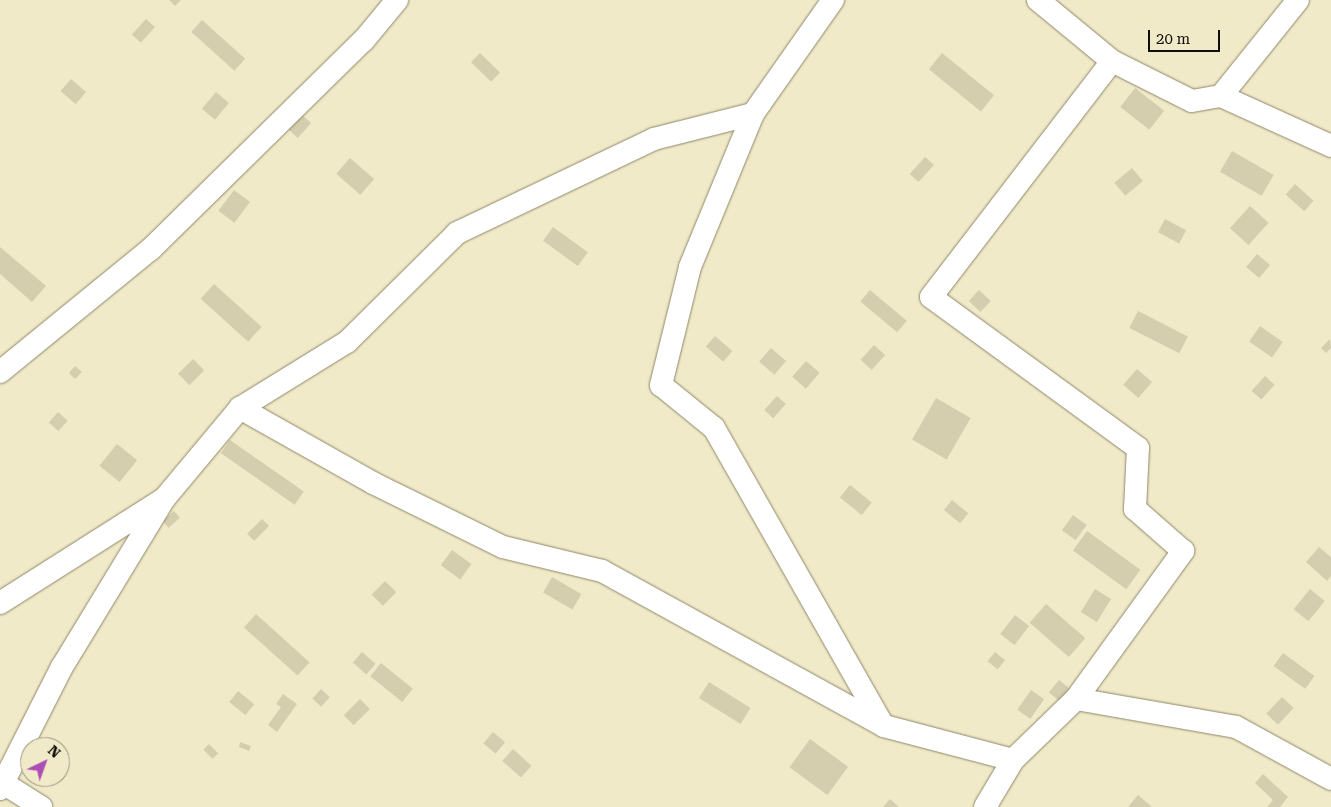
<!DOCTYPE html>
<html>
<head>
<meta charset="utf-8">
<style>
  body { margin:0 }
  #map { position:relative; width:1331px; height:807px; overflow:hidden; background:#f1eac9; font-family:"Roboto Serif",serif }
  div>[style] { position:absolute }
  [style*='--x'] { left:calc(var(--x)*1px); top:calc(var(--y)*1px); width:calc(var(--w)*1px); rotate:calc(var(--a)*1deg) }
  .building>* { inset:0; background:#d5ceae; transform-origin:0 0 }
  .roads { filter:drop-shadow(0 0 1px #8d8769) drop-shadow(0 0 1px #8d8769) }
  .street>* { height:22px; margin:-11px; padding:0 11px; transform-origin:11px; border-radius:11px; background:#fff }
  span { translate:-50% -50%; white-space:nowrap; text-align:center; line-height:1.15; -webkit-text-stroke:4.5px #f1eac9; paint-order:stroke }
  .north { position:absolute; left:20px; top:737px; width:50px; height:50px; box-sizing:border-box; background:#f1eac9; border:1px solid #97927a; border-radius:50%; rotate:42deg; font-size:14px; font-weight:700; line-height:20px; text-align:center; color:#0f0d04 }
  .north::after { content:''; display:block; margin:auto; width:18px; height:22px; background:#ad4eb6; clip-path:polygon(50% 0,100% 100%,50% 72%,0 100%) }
  .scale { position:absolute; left:1148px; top:30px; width:72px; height:22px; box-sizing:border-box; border:2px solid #0f0d04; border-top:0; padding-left:6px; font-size:15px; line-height:18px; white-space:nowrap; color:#0f0d04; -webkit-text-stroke:4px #f1eac9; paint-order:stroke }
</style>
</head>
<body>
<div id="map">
  <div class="building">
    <i style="clip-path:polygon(169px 0,181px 0,175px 6px)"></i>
    <i style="left:146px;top:19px;width:12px;height:21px;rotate:42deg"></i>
    <i style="left:202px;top:20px;width:58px;height:16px;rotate:42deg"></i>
    <i style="left:480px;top:53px;width:28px;height:13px;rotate:44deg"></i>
    <i style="left:942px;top:53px;width:67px;height:21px;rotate:39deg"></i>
    <i style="left:71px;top:79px;width:20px;height:16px;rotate:41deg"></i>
    <i style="left:1135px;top:88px;width:37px;height:24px;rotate:38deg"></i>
    <i style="left:216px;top:92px;width:17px;height:22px;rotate:40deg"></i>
    <i style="left:300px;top:113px;width:15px;height:20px;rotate:42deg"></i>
    <i style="left:1232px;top:151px;width:48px;height:24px;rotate:30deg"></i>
    <i style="left:925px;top:157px;width:12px;height:23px;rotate:42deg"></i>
    <i style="left:350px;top:158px;width:32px;height:21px;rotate:41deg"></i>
    <i style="left:1132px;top:168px;width:17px;height:23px;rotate:50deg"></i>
    <i style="left:1295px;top:184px;width:25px;height:14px;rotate:42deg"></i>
    <i style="left:234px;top:190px;width:20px;height:26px;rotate:37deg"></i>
    <i style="left:1250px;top:206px;width:25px;height:30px;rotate:42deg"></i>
    <i style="left:1165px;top:219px;width:24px;height:15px;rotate:28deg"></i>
    <i style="left:553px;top:227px;width:43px;height:17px;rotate:36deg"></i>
    <i style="clip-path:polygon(0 247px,46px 286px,32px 302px,0 274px)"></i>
    <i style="left:1257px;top:254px;width:17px;height:17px;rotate:40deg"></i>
    <i style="left:214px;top:284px;width:64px;height:20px;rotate:42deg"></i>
    <i style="left:870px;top:290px;width:48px;height:15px;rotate:40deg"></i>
    <i style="left:979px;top:290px;width:16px;height:15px;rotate:43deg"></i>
    <i style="left:1138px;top:311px;width:56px;height:19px;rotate:27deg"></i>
    <i style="left:1260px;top:326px;width:28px;height:19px;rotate:35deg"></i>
    <i style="left:715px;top:336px;width:23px;height:14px;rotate:41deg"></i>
    <i style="clip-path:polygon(1330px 339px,1331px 348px,1326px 353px,1321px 348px)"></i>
    <i style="left:874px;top:345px;width:15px;height:20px;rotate:42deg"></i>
    <i style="left:771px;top:348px;width:20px;height:18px;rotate:41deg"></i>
    <i style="left:193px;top:359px;width:16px;height:21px;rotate:45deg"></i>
    <i style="left:806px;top:361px;width:18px;height:21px;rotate:41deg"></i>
    <i style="clip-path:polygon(75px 366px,82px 372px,75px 379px,69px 373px)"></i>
    <i style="left:1137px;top:369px;width:20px;height:21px;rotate:41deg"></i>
    <i style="left:1265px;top:376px;width:13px;height:20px;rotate:42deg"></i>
    <i style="left:777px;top:396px;width:12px;height:19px;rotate:42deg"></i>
    <i style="left:936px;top:398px;width:40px;height:48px;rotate:30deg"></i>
    <i style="left:58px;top:412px;width:13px;height:14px;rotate:42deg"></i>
    <i style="left:230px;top:440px;width:90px;height:16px;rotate:35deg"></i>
    <i style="left:117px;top:444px;width:26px;height:28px;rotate:39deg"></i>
    <i style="left:850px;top:485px;width:28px;height:16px;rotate:39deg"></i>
    <i style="left:952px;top:500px;width:21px;height:13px;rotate:39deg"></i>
    <i style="left:174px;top:511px;width:9px;height:15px;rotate:49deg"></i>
    <i style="left:1073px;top:515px;width:17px;height:19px;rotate:36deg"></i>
    <i style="left:262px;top:519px;width:10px;height:21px;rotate:45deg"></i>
    <i style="left:1087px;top:531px;width:66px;height:24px;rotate:36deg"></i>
    <i style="clip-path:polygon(1319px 547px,1331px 557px,1331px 576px,1327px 581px,1306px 562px)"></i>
    <i style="left:452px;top:550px;width:24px;height:19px;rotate:36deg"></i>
    <i style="left:552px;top:577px;width:34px;height:18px;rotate:30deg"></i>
    <i style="left:385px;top:581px;width:16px;height:19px;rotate:45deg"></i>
    <i style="left:1095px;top:589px;width:19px;height:27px;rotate:32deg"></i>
    <i style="left:1310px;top:589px;width:19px;height:26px;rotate:39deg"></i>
    <i style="left:1046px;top:604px;width:52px;height:25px;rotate:41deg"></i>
    <i style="left:256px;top:614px;width:72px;height:18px;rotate:42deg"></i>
    <i style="left:1015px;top:615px;width:18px;height:24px;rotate:38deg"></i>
    <i style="left:362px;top:652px;width:18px;height:14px;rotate:41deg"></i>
    <i style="left:995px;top:652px;width:13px;height:12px;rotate:39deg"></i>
    <i style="left:1283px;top:653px;width:39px;height:16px;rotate:36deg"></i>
    <i style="left:381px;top:663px;width:41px;height:17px;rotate:39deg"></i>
    <i style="left:1059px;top:680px;width:14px;height:16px;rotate:39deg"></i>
    <i style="left:709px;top:682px;width:49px;height:19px;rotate:32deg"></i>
    <i style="left:321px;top:689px;width:12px;height:13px;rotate:42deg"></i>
    <i style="left:1031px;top:690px;width:16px;height:24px;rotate:35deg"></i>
    <i style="left:238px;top:691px;width:21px;height:14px;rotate:39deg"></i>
    <i style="clip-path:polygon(283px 694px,297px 704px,277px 732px,268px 725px,281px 707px,276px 704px)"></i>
    <i style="left:1282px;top:697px;width:16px;height:23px;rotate:43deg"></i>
    <i style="left:360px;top:699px;width:14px;height:23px;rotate:45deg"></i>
    <i style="left:493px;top:732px;width:16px;height:15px;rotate:40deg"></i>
    <i style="left:810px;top:739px;width:47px;height:35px;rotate:36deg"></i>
    <i style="clip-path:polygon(240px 742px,251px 746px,249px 751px,239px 747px)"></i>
    <i style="left:209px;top:744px;width:13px;height:8px;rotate:45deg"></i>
    <i style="left:513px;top:749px;width:25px;height:16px;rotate:42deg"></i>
    <i style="clip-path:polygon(1263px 774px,1288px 797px,1280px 807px,1267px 807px,1273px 800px,1255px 783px)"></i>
    <i style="clip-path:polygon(1138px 795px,1152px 807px,1128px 807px)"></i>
    <i style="clip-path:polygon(890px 799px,899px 807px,883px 807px)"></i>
  </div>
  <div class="roads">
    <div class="street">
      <i style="--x:833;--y:0;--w:139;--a:125.1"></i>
      <i style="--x:753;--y:114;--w:165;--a:112.4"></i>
      <i style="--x:690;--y:267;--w:122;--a:103.8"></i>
      <i style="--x:661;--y:385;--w:68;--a:39.1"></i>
      <i style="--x:714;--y:428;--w:342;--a:60.4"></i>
      <i style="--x:1112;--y:61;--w:89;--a:26.6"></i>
      <i style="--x:1192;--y:101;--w:29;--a:-10"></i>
      <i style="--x:1221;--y:96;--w:121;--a:24.4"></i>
      <i style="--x:1221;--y:96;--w:123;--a:-51.3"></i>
      <i style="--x:0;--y:372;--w:195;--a:-39.2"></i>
      <i style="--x:151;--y:249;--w:298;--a:-44.5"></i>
      <i style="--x:364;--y:40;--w:52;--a:-50.5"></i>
      <i style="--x:240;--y:408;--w:153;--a:29.4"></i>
      <i style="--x:373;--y:483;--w:145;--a:26.2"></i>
      <i style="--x:503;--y:547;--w:102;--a:13.6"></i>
      <i style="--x:602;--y:571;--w:322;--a:28.8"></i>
      <i style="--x:884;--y:726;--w:133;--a:14.8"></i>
      <i style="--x:1013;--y:760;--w:88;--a:-44.1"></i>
      <i style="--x:1076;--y:699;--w:183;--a:-54.1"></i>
      <i style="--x:1183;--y:551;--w:64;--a:-138.8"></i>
      <i style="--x:1135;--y:509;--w:61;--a:-87.2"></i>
      <i style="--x:1138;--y:448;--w:256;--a:-143.9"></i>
      <i style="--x:931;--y:297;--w:297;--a:-52.5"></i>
      <i style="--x:1112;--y:61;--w:96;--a:-140.5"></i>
      <i style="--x:0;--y:603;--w:194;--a:-32.4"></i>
      <i style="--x:164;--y:499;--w:119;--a:-50.1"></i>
      <i style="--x:240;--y:408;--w:126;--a:-31.7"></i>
      <i style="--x:347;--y:342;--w:155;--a:-44.7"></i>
      <i style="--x:457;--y:233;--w:218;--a:-25.5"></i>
      <i style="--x:654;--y:139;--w:102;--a:-14.2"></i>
      <i style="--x:1076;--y:699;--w:162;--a:9.9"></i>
      <i style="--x:1236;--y:727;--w:108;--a:28.7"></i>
      <i style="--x:0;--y:781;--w:49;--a:32.4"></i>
      <i style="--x:0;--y:789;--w:137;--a:-63.1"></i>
      <i style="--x:62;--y:667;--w:191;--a:-58.7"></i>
      <i style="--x:985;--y:807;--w:55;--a:-59.2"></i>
    </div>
  </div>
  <div class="north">N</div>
  <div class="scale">20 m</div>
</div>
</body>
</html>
